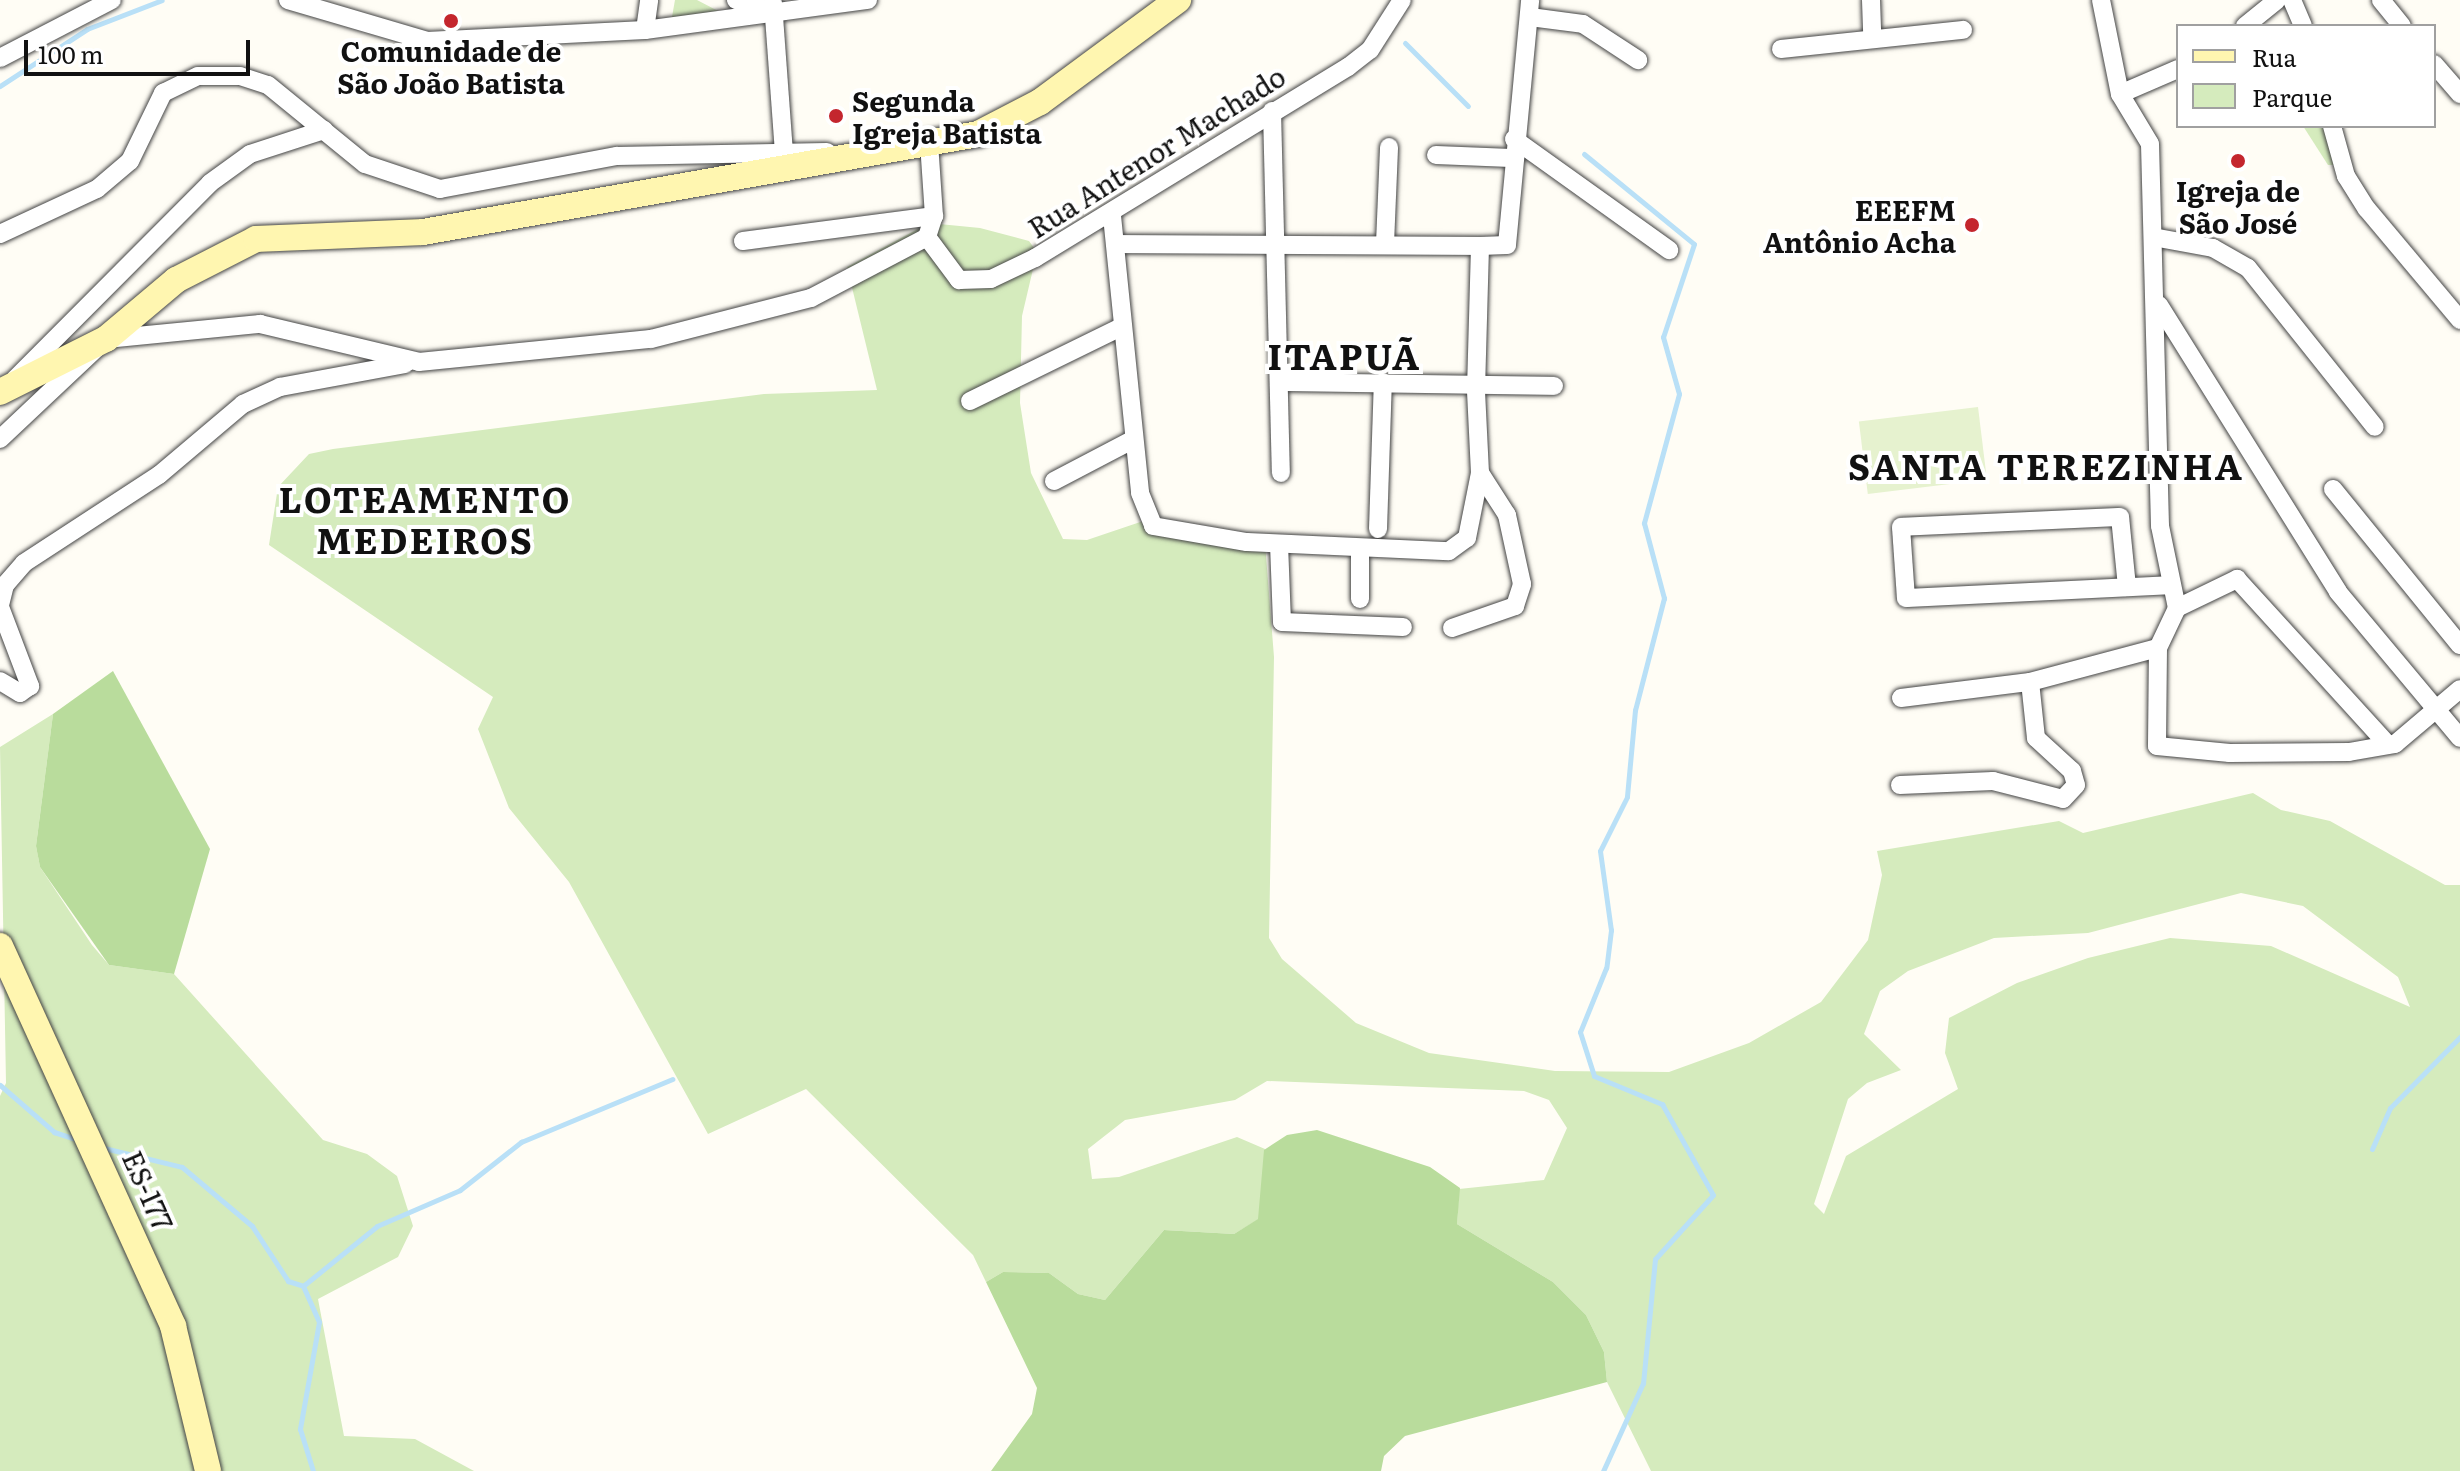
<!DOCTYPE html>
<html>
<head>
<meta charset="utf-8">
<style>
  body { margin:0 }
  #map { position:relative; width:2460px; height:1471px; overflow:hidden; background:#fffdf5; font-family:Literata,serif }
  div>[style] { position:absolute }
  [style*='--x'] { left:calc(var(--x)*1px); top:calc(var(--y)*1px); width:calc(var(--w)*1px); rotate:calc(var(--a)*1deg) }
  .green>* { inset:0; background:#d5ebbd }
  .forest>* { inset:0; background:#b9dc9c }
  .pitch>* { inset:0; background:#e6f2cf; transform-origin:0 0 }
  .stream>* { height:5px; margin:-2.5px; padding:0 2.5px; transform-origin:2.5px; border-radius:2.5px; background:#b9e0f7 }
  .roads { filter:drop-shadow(0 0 2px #444) drop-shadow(0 0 2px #444) }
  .minor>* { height:18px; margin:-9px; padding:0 9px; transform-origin:9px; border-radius:9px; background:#fff }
  .secondary>* { height:26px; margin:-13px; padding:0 13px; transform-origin:13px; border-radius:13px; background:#fff6b0 }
  .dots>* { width:22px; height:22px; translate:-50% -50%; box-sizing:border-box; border:4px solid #fff; border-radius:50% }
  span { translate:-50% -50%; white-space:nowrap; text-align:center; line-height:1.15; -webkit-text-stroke:8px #fff; paint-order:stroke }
  .poi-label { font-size:28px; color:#111; font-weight:700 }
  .left { translate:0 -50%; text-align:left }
  .right { translate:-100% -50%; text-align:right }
  .street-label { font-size:28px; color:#111 }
  .district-label { font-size:36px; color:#111; font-weight:700; letter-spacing:2px }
  .legend { position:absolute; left:2176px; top:24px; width:260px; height:104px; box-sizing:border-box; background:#fff; border:2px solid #a0a0a0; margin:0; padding:10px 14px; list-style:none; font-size:24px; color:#111 }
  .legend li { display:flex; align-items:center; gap:16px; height:40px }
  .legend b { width:40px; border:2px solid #a0a0a0 }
  .scale { position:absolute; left:24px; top:40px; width:226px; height:36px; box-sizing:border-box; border:4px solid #111; border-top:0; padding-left:10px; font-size:24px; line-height:28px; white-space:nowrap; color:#111; -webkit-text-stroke:6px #fff; paint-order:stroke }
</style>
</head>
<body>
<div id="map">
  <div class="green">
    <i style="clip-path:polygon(675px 0,697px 0,741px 23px,670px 28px)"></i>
    <i style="clip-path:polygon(2303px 126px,2327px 126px,2335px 165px,2328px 165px)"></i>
    <i style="clip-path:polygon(evenodd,929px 223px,980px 228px,1029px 241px,1037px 252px,1022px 316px,1020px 403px,1031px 473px,1063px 539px,1087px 540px,1158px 516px,1170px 526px,1265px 543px,1274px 657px,1269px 938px,1282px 959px,1356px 1023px,1429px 1053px,1555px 1071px,1669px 1072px,1749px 1043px,1821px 1002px,1868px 940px,1882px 875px,1877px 851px,2059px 821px,2083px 833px,2253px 793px,2281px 810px,2330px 821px,2445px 885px,2460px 885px,2460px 1471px,1651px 1471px,1607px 1382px,1604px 1352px,1586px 1315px,1553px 1282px,1457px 1224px,1459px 1189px,1544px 1180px,1567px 1128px,1549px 1100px,1524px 1091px,1267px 1081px,1235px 1100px,1125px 1120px,1088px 1149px,1092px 1179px,1119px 1177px,1237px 1137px,1265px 1149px,1259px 1219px,1234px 1234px,1164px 1230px,1105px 1300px,1078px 1294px,1049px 1273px,1003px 1272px,986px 1282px,973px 1255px,806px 1089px,708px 1134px,569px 882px,509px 808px,478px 729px,493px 697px,269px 545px,278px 487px,309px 454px,333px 449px,764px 394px,877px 390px,847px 267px,929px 223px,2241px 893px,2303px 906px,2398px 977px,2410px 1007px,2271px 946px,2170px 938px,2088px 958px,2017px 983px,1949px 1018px,1945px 1053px,1958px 1089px,1846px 1156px,1824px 1214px,1814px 1204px,1848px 1099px,1867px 1083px,1901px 1070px,1864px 1034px,1880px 991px,1908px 971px,1994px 938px,2088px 933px,2241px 893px)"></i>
    <i style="clip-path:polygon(53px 714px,36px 846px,40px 867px,92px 945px,109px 965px,174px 974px,323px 1140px,367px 1154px,397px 1176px,413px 1226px,398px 1257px,318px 1299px,344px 1436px,415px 1439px,474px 1471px,0 1471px,0 1096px,6px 1083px,0 747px)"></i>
  </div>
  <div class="forest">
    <i style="clip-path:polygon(113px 671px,210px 849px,174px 974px,109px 965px,40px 867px,36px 846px,53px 714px)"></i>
    <i style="clip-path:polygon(1317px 1130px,1430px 1167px,1460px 1188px,1457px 1224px,1553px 1282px,1586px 1315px,1604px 1352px,1607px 1382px,1405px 1436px,1384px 1456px,1381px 1471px,991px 1471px,1032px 1414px,1037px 1388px,986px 1282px,1003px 1272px,1049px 1273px,1078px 1294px,1105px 1300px,1164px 1230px,1234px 1234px,1258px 1219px,1264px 1150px,1287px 1135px)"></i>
  </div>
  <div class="pitch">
    <i style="left:1978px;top:407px;width:73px;height:120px;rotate:83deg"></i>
  </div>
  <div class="stream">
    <i style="--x:1405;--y:43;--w:89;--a:45"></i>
    <i style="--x:0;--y:86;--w:104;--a:-33.2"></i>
    <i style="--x:87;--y:29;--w:80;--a:-21.1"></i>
    <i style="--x:1584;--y:154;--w:142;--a:39.3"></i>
    <i style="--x:1694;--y:244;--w:98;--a:108.4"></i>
    <i style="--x:1663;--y:337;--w:59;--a:74.3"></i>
    <i style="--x:1679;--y:394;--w:134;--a:105.2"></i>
    <i style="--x:1644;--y:523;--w:78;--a:75.1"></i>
    <i style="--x:1664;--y:598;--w:116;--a:104.5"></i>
    <i style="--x:1635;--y:710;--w:87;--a:95.3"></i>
    <i style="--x:1627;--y:797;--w:60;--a:116.6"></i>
    <i style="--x:1600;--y:851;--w:80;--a:82.1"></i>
    <i style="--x:1611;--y:930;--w:38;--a:97"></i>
    <i style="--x:1606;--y:968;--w:69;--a:112.1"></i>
    <i style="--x:1580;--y:1032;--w:46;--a:72.3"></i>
    <i style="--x:1594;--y:1076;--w:74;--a:22.4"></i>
    <i style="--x:1662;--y:1104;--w:104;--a:60.7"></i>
    <i style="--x:1713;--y:1195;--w:86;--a:132.2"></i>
    <i style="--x:1655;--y:1259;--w:125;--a:95.5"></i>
    <i style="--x:1643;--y:1383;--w:97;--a:114.4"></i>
    <i style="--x:0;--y:1085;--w:72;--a:41"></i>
    <i style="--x:54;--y:1132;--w:26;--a:18"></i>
    <i style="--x:100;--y:1147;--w:84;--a:13.7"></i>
    <i style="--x:182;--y:1167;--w:92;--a:40.1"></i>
    <i style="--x:252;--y:1226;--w:66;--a:56.8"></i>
    <i style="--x:288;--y:1281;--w:16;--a:18"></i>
    <i style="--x:303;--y:1286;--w:39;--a:66"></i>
    <i style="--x:319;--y:1322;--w:109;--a:100.1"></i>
    <i style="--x:300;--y:1429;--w:44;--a:72.8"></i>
    <i style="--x:2372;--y:1149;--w:45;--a:-66.3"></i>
    <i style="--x:2390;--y:1108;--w:100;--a:-45.4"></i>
    <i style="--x:303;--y:1286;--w:95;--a:-39"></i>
    <i style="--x:377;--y:1226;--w:90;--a:-23.4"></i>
    <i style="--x:460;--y:1190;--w:78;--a:-38.2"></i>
    <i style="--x:521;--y:1142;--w:164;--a:-22.6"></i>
  </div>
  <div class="roads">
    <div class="minor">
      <i style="--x:288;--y:0;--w:145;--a:16.4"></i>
      <i style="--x:427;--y:41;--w:218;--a:-2.9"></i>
      <i style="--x:645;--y:30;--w:225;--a:-7.7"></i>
      <i style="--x:736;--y:0;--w:33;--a:18"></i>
      <i style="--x:1871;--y:0;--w:35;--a:88"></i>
      <i style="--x:2101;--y:0;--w:96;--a:78.6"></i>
      <i style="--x:2120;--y:94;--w:58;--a:59"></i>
      <i style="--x:2150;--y:144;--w:382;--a:88.5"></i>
      <i style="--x:2160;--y:526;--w:84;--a:78.3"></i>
      <i style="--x:2292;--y:0;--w:28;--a:67"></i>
      <i style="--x:2381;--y:0;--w:33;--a:51"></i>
      <i style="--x:773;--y:3;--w:149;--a:85.8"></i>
      <i style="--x:1530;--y:17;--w:53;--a:7.5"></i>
      <i style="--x:1583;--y:24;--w:66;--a:33.2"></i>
      <i style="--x:2245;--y:26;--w:41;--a:-39.1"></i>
      <i style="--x:645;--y:30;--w:30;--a:-82"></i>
      <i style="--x:1781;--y:49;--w:183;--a:-6"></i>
      <i style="--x:0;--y:58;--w:126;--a:-27.4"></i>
      <i style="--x:2434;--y:64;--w:40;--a:49"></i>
      <i style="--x:2120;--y:94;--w:63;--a:-23.3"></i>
      <i style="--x:1272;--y:111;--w:362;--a:88.6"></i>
      <i style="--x:2332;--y:126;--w:52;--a:74.4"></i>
      <i style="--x:2346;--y:176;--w:39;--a:58"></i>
      <i style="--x:2367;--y:209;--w:145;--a:50"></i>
      <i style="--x:1514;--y:139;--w:191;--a:35.6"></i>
      <i style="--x:1436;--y:155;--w:75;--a:2.3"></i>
      <i style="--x:1112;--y:216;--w:278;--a:84.2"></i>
      <i style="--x:1140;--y:493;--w:35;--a:68"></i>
      <i style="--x:1153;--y:526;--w:95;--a:9.7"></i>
      <i style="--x:1247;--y:542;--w:202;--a:2.6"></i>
      <i style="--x:1449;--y:551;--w:22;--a:-36"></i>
      <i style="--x:1467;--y:538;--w:66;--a:-78.7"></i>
      <i style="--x:0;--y:234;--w:107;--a:-24.9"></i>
      <i style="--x:97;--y:189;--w:43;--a:-40.3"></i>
      <i style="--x:130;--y:161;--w:76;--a:-64.1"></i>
      <i style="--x:163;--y:93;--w:39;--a:-26"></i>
      <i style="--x:198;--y:76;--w:42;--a:0"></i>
      <i style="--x:240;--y:76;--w:29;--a:18"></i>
      <i style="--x:268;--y:85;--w:125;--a:39.2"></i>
      <i style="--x:365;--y:164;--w:79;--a:18.4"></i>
      <i style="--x:440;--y:189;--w:180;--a:-10.6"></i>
      <i style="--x:617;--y:156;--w:210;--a:-1.1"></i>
      <i style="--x:927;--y:237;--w:54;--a:53.3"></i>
      <i style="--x:959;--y:280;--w:32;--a:-2"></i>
      <i style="--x:991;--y:279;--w:49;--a:-25.5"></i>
      <i style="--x:1035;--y:258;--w:367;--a:-31.4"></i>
      <i style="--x:1348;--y:67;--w:28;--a:-38"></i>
      <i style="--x:1370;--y:50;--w:59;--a:-57.4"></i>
      <i style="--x:2153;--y:237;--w:61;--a:10.4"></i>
      <i style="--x:2213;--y:248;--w:40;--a:29.7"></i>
      <i style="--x:2248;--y:268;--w:203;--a:51.4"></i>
      <i style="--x:743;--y:241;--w:193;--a:-7.5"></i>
      <i style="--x:1117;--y:244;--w:363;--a:0.3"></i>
      <i style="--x:1385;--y:244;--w:97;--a:-87.6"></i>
      <i style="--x:2159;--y:305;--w:338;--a:58"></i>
      <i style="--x:2338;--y:592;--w:190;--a:50.1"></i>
      <i style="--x:15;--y:379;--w:276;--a:-45.1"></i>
      <i style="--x:210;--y:183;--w:49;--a:-35.9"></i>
      <i style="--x:250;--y:154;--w:78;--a:-18"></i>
      <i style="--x:1279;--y:382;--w:275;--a:0.8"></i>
      <i style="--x:970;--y:401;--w:170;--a:-26.1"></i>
      <i style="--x:0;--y:439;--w:146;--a:-43.3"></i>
      <i style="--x:106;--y:339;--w:155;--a:-5.6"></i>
      <i style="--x:260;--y:324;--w:163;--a:13.4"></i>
      <i style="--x:419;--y:362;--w:233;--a:-5.7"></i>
      <i style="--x:651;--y:339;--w:165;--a:-14.4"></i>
      <i style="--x:811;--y:298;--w:131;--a:-27.7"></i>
      <i style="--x:927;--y:237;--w:22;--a:-72"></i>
      <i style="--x:934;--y:216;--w:73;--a:-93.9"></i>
      <i style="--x:1054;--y:481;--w:90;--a:-27.7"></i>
      <i style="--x:2333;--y:489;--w:201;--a:50.9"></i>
      <i style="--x:1378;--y:529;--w:147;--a:-88.1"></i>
      <i style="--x:1279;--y:544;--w:78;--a:87.8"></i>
      <i style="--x:1282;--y:622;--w:121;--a:2.4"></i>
      <i style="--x:1360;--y:550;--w:49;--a:90"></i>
      <i style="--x:2127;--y:587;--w:70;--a:-95.7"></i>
      <i style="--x:2120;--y:517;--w:219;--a:177.4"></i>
      <i style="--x:1901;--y:527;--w:71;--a:86"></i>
      <i style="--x:1906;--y:598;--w:264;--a:-2.8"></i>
      <i style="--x:0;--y:605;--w:21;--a:-76"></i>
      <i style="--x:5;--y:585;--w:29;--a:-49"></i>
      <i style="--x:24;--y:563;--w:161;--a:-33.1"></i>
      <i style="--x:159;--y:475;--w:110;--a:-40.2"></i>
      <i style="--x:243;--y:404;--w:41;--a:-24.7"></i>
      <i style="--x:280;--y:387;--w:127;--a:-10.4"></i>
      <i style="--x:0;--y:607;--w:85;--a:69.2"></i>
      <i style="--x:30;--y:686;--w:12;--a:145"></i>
      <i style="--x:20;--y:693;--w:23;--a:-149"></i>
      <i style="--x:2177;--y:608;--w:44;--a:115.4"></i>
      <i style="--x:2158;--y:648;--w:98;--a:90.6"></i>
      <i style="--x:2157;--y:746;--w:73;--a:5.5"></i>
      <i style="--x:2230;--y:753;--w:119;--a:-0.5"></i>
      <i style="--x:2349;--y:752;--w:47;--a:-9.9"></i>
      <i style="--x:2395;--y:744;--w:85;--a:-40.2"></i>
      <i style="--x:2177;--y:608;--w:67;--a:-25.8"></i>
      <i style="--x:2237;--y:579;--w:224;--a:47.7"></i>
      <i style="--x:1452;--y:628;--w:67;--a:-19.2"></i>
      <i style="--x:1515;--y:606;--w:23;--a:-72"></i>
      <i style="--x:1522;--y:584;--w:71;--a:-102.3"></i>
      <i style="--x:1507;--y:515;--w:50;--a:-122.7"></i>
      <i style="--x:1480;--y:473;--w:83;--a:-92.8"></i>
      <i style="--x:1476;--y:390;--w:144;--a:-88.4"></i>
      <i style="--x:1480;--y:246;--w:27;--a:-2"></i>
      <i style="--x:1507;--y:245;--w:246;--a:-84.6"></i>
      <i style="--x:1901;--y:698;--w:130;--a:-7.1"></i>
      <i style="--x:2030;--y:682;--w:132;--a:-14.9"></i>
      <i style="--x:1900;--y:785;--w:93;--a:-2.5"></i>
      <i style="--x:1993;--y:781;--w:72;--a:14.4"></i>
      <i style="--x:2063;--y:799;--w:19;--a:-47"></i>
      <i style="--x:2076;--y:785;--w:15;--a:-106"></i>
      <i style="--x:2072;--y:771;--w:49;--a:-137.5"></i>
      <i style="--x:2036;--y:738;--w:56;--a:-96.1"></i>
    </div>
    <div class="secondary">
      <i style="--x:0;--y:392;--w:119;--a:-26.6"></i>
      <i style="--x:106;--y:339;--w:92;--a:-40.1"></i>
      <i style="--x:176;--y:280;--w:90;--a:-27.1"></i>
      <i style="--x:256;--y:239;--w:167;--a:-2.4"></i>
      <i style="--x:423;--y:232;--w:564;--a:-10.01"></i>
      <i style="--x:978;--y:134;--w:70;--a:-27.3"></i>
      <i style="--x:1040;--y:102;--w:172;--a:-36.5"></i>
      <i style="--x:0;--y:946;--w:418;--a:65.5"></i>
      <i style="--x:173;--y:1326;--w:149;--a:76.4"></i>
    </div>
  </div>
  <div class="dots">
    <i style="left:451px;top:21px;background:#c4262e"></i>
    <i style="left:836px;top:116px;background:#c4262e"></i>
    <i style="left:2238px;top:161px;background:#c4262e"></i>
    <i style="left:1972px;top:225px;background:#c4262e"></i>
  </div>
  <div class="poi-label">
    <span style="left:451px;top:66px">Comunidade de<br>São João Batista</span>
    <span class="left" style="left:852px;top:116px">Segunda<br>Igreja Batista</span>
    <span style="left:2238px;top:206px">Igreja de<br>São José</span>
    <span class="right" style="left:1956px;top:225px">EEEFM<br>Antônio Acha</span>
  </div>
  <div class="street-label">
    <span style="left:1156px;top:151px;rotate:-32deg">Rua Antenor Machado</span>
    <span style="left:149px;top:1190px;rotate:66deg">ES-177</span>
  </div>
  <div class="district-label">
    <span style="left:1344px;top:355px">ITAPUÃ</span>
    <span style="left:2046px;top:465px">SANTA TEREZINHA</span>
    <span style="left:425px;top:518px">LOTEAMENTO<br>MEDEIROS</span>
  </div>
  <ul class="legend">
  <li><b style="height:10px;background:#fff6b0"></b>Rua</li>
  <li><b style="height:22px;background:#d5ebbd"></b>Parque</li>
  </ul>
  <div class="scale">100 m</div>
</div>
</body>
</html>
